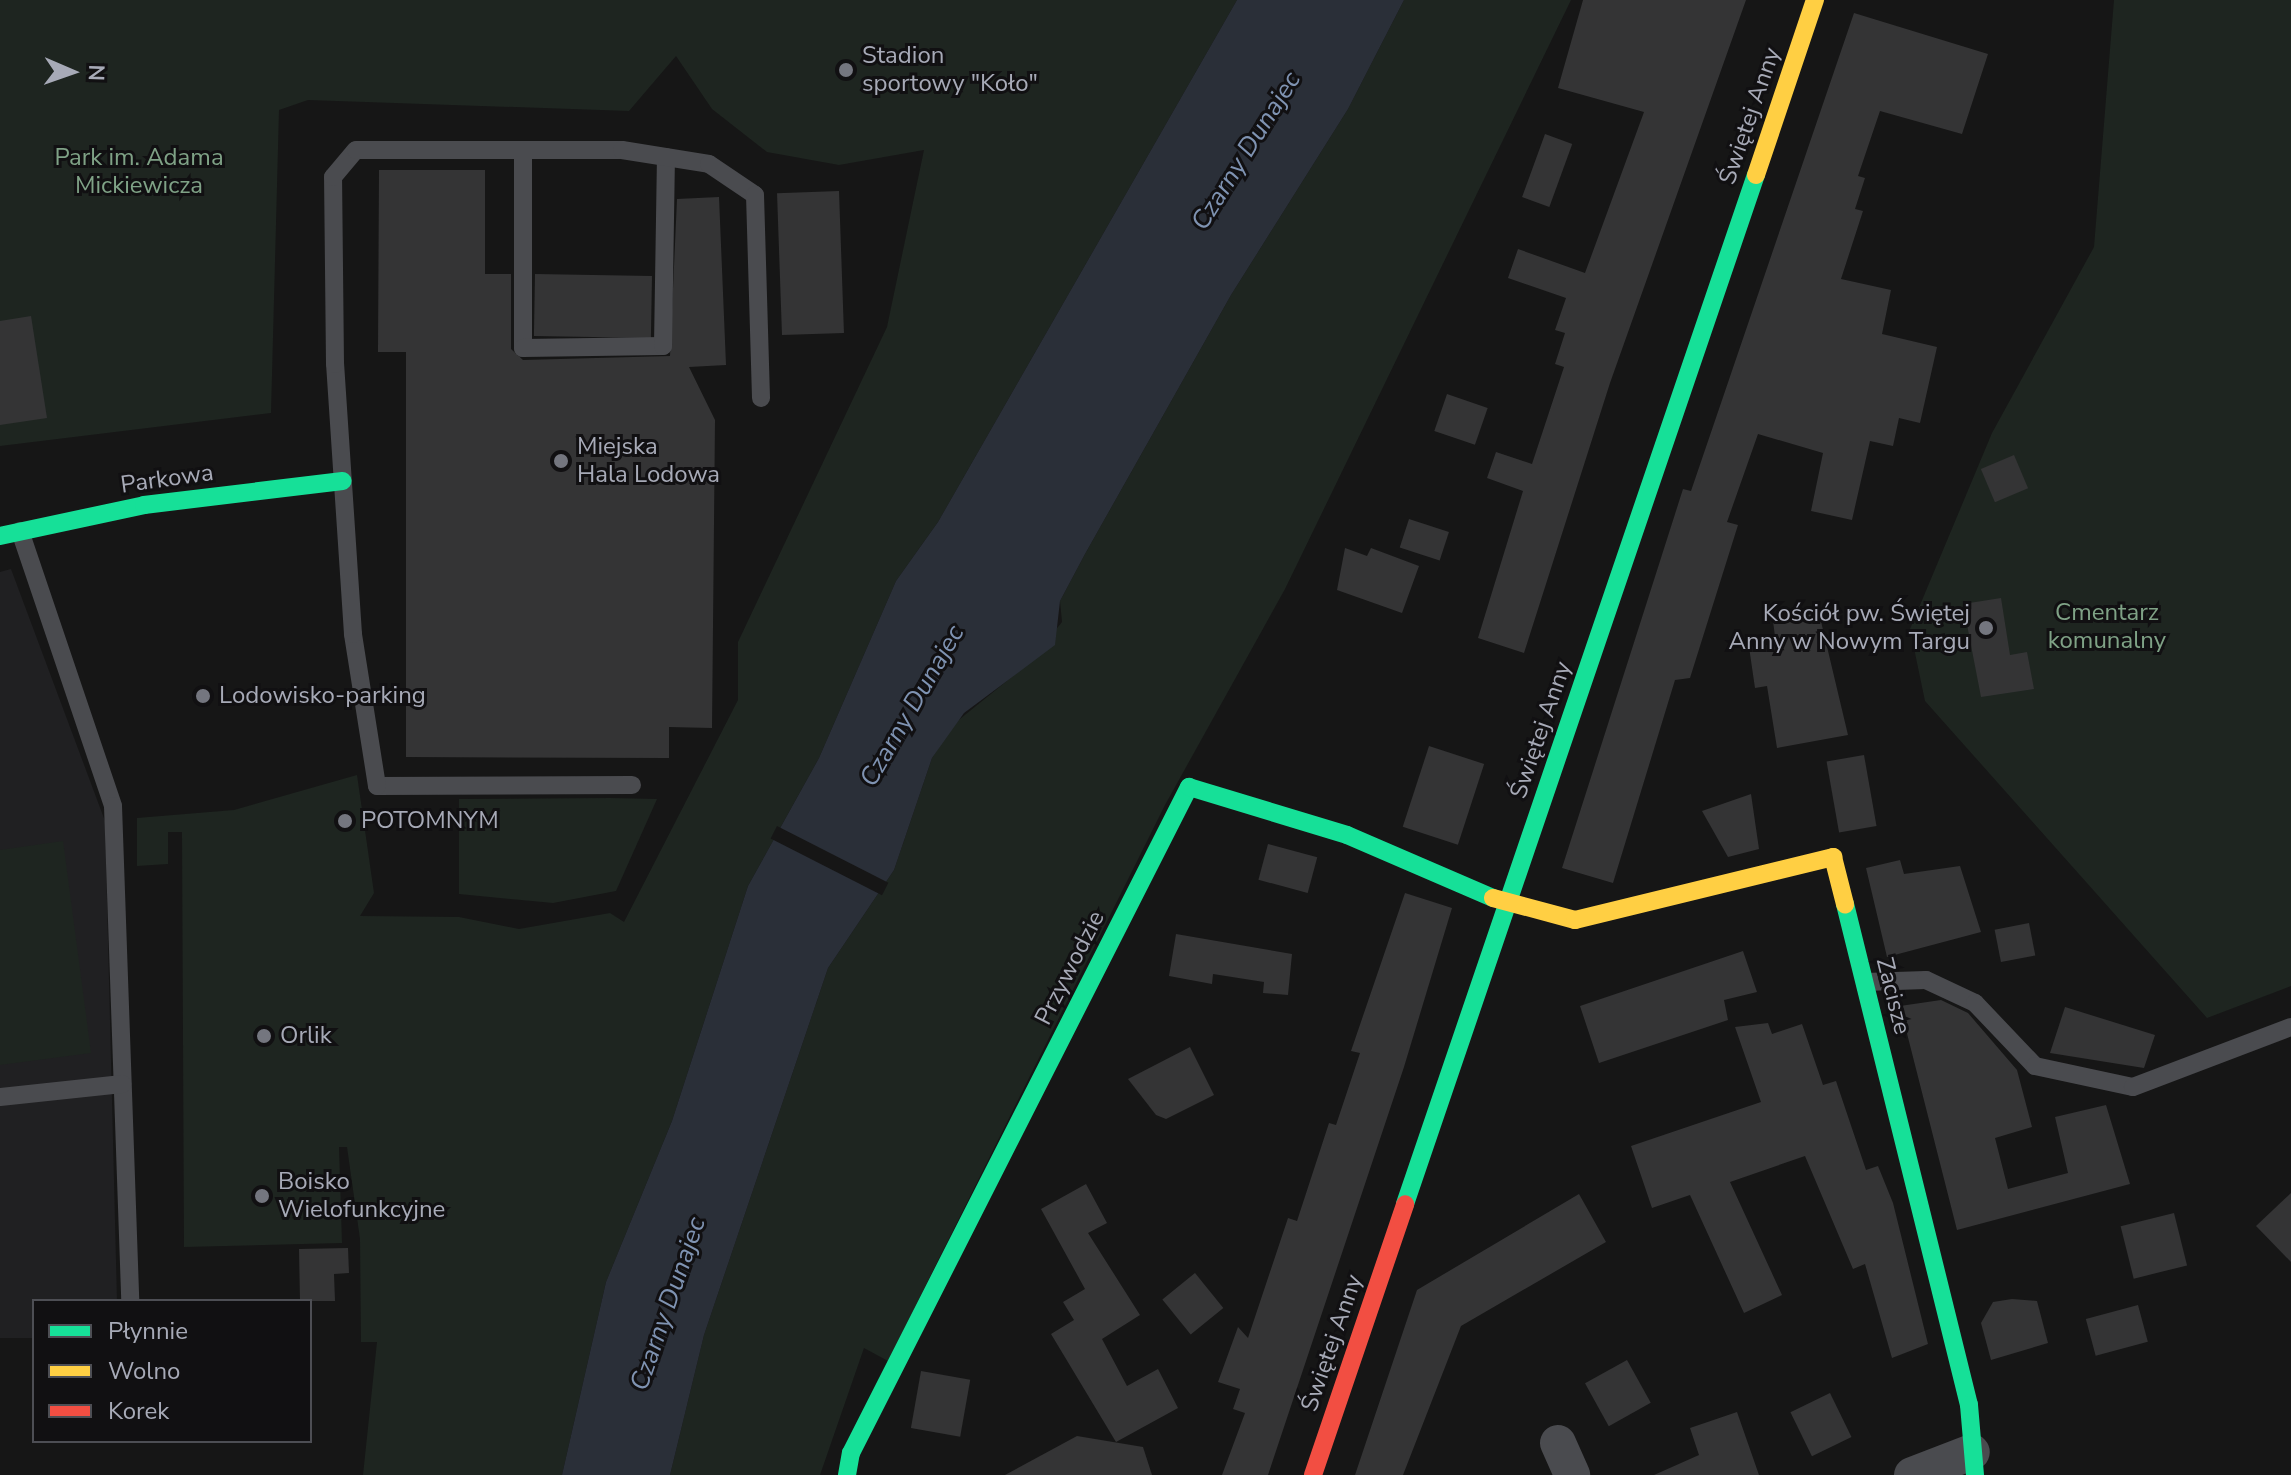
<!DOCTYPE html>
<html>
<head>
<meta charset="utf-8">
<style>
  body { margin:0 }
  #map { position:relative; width:2291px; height:1475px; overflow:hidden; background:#161616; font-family:"Nunito Sans",sans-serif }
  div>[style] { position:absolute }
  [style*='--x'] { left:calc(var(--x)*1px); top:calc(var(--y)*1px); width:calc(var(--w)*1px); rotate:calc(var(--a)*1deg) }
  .built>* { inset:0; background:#202022 }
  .green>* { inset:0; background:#1e2520 }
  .water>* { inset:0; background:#2a2f38 }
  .pier>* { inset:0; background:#161616; transform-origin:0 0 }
  .building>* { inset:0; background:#343435; transform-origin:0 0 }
  .lane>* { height:18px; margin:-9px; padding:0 9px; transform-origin:9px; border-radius:9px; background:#4a4b4f }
  .street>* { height:36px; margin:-18px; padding:0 18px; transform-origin:18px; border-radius:18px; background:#4a4b4f }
  .fast>* { height:18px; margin:-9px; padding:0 9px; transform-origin:9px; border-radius:9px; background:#16e098 }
  .slow>* { height:18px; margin:-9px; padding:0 9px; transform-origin:9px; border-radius:9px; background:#ffcf43 }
  .jam>* { height:18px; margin:-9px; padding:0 9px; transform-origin:9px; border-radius:9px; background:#f24e42 }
  .dots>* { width:22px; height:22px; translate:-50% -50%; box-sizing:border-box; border:4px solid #111012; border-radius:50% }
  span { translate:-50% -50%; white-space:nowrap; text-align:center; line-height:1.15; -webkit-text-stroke:6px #111012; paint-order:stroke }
  .poi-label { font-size:24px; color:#a7aab7 }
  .left { translate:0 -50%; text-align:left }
  .right { translate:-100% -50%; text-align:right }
  .street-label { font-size:24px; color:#a7aab7 }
  .park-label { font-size:24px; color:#7fa286 }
  .water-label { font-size:26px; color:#7f93b2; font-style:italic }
  .legend { position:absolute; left:32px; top:1299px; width:280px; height:144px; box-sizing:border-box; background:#111012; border:2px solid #4d4e54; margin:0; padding:10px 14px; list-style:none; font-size:24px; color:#a7aab7 }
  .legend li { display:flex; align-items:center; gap:16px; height:40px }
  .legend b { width:40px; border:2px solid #4d4e54 }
  .north { position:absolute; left:32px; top:32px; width:80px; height:80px; -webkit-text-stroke:6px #111012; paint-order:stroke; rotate:92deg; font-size:22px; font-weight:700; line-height:32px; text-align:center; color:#a7aab7 }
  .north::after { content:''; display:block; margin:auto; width:28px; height:36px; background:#a7aab7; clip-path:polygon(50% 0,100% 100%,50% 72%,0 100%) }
</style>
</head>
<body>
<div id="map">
  <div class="built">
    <i style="clip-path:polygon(11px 569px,105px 821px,117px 1301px,34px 1301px,34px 1338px,0 1338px,0 572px)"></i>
  </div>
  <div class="green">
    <i style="clip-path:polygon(0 0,1237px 0,938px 522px,896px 581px,819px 758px,748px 886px,672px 1121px,606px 1282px,562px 1475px,363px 1475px,377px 1342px,361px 1342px,360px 1239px,347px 1147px,339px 1147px,342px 1243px,184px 1247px,182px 832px,168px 832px,168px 864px,137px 866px,137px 818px,234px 810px,357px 775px,374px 893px,360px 916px,459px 917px,519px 929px,610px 913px,624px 922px,738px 700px,738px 642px,887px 327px,924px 150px,839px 165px,767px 152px,712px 109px,676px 56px,629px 111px,308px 100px,279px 110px,271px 413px,0 446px)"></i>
    <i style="clip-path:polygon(1404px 0,1571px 0,1285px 589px,1165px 805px,888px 1361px,864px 1348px,820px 1475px,670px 1475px,704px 1335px,828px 968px,894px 870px,932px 758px,955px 723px,1028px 664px,1062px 622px,1060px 601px,1085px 554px,1231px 295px,1348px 109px)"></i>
    <i style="clip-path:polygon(2114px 0,2291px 0,2291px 986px,2207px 1018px,1925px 701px,1910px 629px,1992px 433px,2094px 247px)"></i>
    <i style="clip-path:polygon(459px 799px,610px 798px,657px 799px,616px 891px,553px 903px,459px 894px)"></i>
    <i style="clip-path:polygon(63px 841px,91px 1053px,0 1065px,0 850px)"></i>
  </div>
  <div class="water">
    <i style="clip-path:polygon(1237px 0,1404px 0,1348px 109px,1231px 295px,1085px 554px,1060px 601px,1055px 645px,964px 713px,932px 758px,894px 870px,828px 968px,704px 1335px,670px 1475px,562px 1475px,606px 1282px,672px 1121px,748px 886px,819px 758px,896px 581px,938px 522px)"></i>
  </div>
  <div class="pier">
    <i style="left:777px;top:826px;width:125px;height:14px;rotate:27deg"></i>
  </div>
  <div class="building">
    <i style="clip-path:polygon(1583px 0,1746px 0,1610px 383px,1524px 653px,1478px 638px,1523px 491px,1487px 478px,1496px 452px,1532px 464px,1564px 367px,1555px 364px,1565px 333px,1555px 330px,1566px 298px,1508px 278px,1518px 249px,1585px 273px,1644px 112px,1558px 88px)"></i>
    <i style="clip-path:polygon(1854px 13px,1988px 54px,1962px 134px,1880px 111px,1858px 176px,1865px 178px,1855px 209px,1863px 211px,1841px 279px,1891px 290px,1882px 334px,1937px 347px,1920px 423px,1899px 418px,1893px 446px,1870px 441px,1852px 520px,1811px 511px,1823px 453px,1758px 434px,1727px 522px,1738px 525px,1690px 678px,1675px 680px,1613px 883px,1562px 868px,1683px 489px,1691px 491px)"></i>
    <i style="left:1545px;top:134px;width:29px;height:67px;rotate:20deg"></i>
    <i style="clip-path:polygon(379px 170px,485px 170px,485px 274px,511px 274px,511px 349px,523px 360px,670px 356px,677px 199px,719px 197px,726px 365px,689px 367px,715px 420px,712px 728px,669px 727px,669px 758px,406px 757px,406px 352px,378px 352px)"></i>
    <i style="left:839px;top:191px;width:142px;height:62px;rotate:88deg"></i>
    <i style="left:535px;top:274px;width:117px;height:62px;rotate:1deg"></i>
    <i style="clip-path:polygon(31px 316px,47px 418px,0 425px,0 321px)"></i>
    <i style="left:1447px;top:394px;width:43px;height:39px;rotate:19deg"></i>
    <i style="left:2014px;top:455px;width:36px;height:36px;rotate:67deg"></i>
    <i style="left:1409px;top:519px;width:42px;height:30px;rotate:18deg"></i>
    <i style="clip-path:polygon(1345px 548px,1367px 556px,1371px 548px,1419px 566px,1402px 613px,1337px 590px)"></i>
    <i style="clip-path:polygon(2001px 598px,2010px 655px,2027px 652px,2034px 689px,1981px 697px,1963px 604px)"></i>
    <i style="clip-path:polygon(1819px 613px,1848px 735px,1777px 748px,1767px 686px,1755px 688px,1749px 647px,1776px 644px,1773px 621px)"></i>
    <i style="left:1429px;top:746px;width:58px;height:85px;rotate:18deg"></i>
    <i style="left:1864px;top:755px;width:72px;height:38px;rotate:80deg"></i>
    <i style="clip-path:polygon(1751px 794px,1759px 849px,1728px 857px,1702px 811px)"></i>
    <i style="left:1268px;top:844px;width:51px;height:37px;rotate:15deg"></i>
    <i style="clip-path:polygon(1900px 860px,1904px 874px,1960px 866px,1981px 932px,1887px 957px,1866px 868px)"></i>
    <i style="clip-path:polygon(1405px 893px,1452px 908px,1404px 1067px,1268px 1475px,1222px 1475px,1245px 1413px,1233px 1409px,1240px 1389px,1218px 1382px,1238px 1327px,1248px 1338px,1288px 1218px,1297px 1221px,1329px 1123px,1336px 1125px,1360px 1053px,1351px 1051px)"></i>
    <i style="left:2029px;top:923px;width:33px;height:35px;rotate:79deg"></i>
    <i style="clip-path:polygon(1176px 934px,1292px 954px,1288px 995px,1263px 993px,1264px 982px,1213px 974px,1212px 984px,1169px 976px)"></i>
    <i style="clip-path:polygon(1743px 951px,1757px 992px,1724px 1000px,1728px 1020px,1599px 1063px,1580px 1006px)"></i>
    <i style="clip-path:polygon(1941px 1000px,1968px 1013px,2017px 1070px,2032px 1127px,1995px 1138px,2008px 1189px,2068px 1173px,2055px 1117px,2106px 1105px,2130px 1184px,1957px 1230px,1900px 1006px)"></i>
    <i style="clip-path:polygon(2065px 1007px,2155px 1035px,2144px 1068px,2050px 1053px)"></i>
    <i style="clip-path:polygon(1768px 1023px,1772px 1034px,1802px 1024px,1823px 1085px,1836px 1081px,1866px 1170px,1878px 1166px,1893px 1203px,1928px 1344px,1892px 1358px,1865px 1264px,1853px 1269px,1805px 1156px,1730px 1182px,1782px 1295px,1744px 1313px,1690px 1195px,1652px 1208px,1631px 1146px,1761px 1102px,1735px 1027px)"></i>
    <i style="clip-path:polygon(1190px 1047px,1214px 1095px,1166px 1119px,1156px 1115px,1128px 1079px)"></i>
    <i style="clip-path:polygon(1086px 1184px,1107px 1223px,1088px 1233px,1140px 1315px,1102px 1339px,1127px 1386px,1158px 1369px,1178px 1408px,1116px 1442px,1051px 1334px,1074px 1320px,1063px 1302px,1085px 1289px,1041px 1209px)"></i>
    <i style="clip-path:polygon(2291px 1193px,2291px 1262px,2256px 1226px)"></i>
    <i style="clip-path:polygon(1579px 1194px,1606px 1242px,1461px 1326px,1403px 1475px,1355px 1475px,1417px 1290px)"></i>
    <i style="left:2174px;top:1213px;width:54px;height:55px;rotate:76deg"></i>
    <i style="clip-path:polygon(348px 1248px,349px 1273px,334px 1274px,335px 1301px,300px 1301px,299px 1249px)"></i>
    <i style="left:1195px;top:1273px;width:45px;height:42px;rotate:51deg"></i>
    <i style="clip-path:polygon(2012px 1299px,2037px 1301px,2048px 1343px,1991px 1360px,1981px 1323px,1993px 1302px)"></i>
    <i style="left:2138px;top:1305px;width:38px;height:54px;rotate:75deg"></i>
    <i style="left:1627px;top:1360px;width:49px;height:48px;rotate:61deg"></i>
    <i style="left:921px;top:1371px;width:50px;height:58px;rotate:10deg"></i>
    <i style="left:1830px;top:1393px;width:49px;height:44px;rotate:64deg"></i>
    <i style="clip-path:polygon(1737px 1412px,1759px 1475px,1654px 1475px,1699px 1455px,1690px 1428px)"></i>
    <i style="clip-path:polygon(1077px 1436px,1143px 1447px,1152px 1475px,1005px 1475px)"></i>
  </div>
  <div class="lane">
    <i style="--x:523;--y:150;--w:198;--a:90"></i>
    <i style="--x:523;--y:348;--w:140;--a:-0.8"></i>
    <i style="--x:663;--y:346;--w:189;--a:-89.1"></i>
    <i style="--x:20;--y:531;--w:290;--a:71.3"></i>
    <i style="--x:113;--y:806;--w:495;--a:88"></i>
    <i style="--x:632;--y:785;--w:255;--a:179.8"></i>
    <i style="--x:377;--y:786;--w:154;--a:-99"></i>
    <i style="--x:353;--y:634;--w:271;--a:-93.8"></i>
    <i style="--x:335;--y:364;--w:187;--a:-90.6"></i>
    <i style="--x:333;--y:177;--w:35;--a:-50"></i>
    <i style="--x:356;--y:150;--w:266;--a:0"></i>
    <i style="--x:622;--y:150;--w:88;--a:9.1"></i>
    <i style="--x:709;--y:164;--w:55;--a:34"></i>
    <i style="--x:755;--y:195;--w:203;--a:88.3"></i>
    <i style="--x:1865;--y:982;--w:61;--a:-1.9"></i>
    <i style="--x:1926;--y:980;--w:54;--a:25.1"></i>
    <i style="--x:1975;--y:1003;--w:87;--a:46.4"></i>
    <i style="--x:2035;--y:1066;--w:100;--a:12.1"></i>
    <i style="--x:2133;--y:1087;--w:169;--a:-20.8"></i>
    <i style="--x:0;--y:1097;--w:123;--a:-6.1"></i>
  </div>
  <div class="street">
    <i style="--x:1558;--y:1443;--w:35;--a:66"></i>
    <i style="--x:1912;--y:1475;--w:64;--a:-21"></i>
  </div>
  <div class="fast">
    <i style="--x:0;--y:536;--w:147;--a:-12.1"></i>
    <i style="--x:144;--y:505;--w:200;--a:-6.9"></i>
    <i style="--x:1845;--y:904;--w:516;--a:76.1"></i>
    <i style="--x:1969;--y:1405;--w:70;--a:85.1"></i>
    <i style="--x:1405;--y:1204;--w:1087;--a:-71.17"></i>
    <i style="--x:847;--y:1475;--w:22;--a:-80"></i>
    <i style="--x:851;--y:1453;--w:747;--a:-63.09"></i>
    <i style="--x:1189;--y:787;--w:165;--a:16.9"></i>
    <i style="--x:1347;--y:835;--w:159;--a:23.3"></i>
  </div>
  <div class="slow">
    <i style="--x:1756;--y:175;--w:185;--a:-71.4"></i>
    <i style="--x:1493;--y:898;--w:85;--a:15"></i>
    <i style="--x:1575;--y:920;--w:266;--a:-13.7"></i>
    <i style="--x:1833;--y:857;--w:49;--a:75.7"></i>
  </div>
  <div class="jam">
    <i style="--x:1313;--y:1475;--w:286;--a:-71.2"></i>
  </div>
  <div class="dots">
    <i style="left:846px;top:70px;background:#74767f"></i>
    <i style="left:561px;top:461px;background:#74767f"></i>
    <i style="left:1986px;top:628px;background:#74767f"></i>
    <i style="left:203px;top:696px;background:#74767f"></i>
    <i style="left:345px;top:821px;background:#74767f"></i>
    <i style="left:264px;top:1036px;background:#74767f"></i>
    <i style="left:262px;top:1196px;background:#74767f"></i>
  </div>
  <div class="poi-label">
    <span class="left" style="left:862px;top:70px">Stadion<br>sportowy "Koło"</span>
    <span class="left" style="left:577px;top:461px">Miejska<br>Hala Lodowa</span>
    <span class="right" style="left:1970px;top:628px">Kościół pw. Świętej<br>Anny w Nowym Targu</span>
    <span class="left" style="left:219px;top:696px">Lodowisko-parking</span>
    <span class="left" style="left:361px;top:821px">POTOMNYM</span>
    <span class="left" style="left:280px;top:1036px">Orlik</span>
    <span class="left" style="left:278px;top:1196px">Boisko<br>Wielofunkcyjne</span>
  </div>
  <div class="street-label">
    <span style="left:1750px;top:116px;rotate:-71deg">Świętej Anny</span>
    <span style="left:167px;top:479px;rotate:-8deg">Parkowa</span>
    <span style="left:1541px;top:730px;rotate:-71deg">Świętej Anny</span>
    <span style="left:1070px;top:968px;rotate:-63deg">Przywodzie</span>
    <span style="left:1893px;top:996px;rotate:76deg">Zacisze</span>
    <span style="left:1332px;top:1343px;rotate:-71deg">Świętej Anny</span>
  </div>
  <div class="park-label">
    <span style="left:139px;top:172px">Park im. Adama<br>Mickiewicza</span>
    <span style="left:2107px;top:627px">Cmentarz<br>komunalny</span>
  </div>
  <div class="water-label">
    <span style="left:1246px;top:151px;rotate:-58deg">Czarny Dunajec</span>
    <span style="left:912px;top:706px;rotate:-60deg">Czarny Dunajec</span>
    <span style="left:668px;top:1304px;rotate:-71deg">Czarny Dunajec</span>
  </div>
  <ul class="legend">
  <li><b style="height:10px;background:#16e098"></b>Płynnie</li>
  <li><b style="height:10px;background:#ffcf43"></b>Wolno</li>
  <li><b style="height:10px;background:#f24e42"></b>Korek</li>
  </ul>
  <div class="north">N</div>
</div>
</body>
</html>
